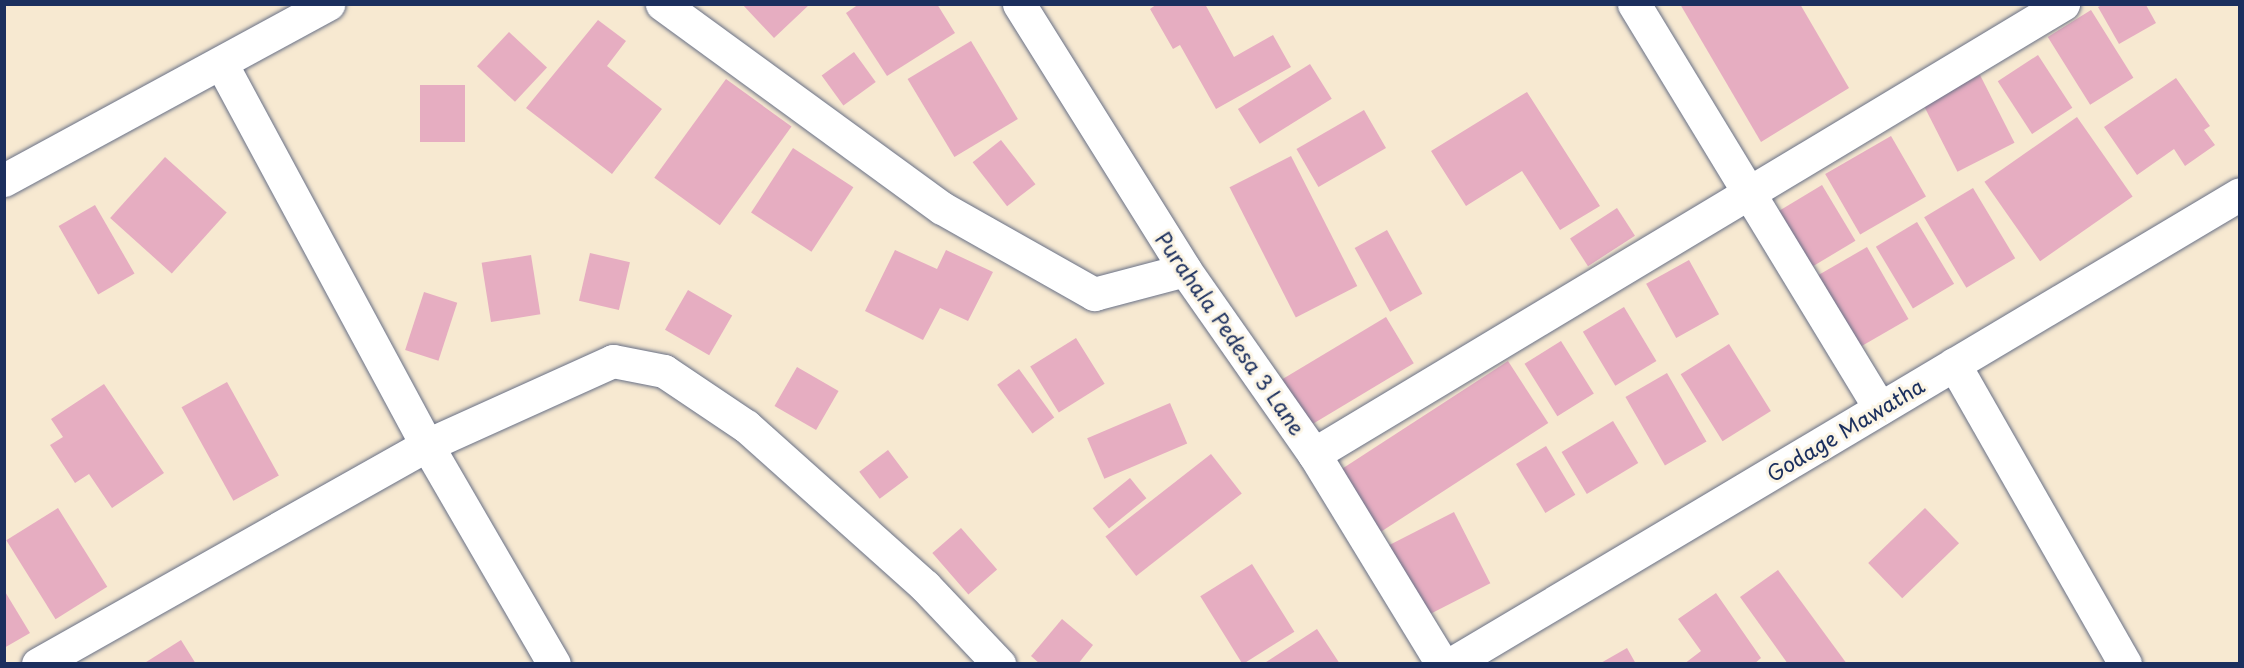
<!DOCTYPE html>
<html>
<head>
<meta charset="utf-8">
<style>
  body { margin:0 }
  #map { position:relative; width:2244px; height:668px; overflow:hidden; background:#f7e9d1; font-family:"Playpen Sans",sans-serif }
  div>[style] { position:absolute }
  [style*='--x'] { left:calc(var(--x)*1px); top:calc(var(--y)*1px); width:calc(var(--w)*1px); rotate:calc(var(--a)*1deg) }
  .building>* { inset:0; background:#e6adc1; transform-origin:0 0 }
  .roads { filter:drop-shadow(0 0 2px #687086) drop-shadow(0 0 2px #687086) }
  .minor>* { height:33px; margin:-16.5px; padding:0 16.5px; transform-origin:16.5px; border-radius:16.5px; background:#fff }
  .tertiary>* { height:33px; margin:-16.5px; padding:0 16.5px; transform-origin:16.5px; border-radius:16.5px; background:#fff }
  span { translate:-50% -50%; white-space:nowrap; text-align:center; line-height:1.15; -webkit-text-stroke:6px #fcf5e5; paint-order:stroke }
  .street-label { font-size:21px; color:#1b2f5e }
  .frame { position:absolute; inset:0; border:6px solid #1b2f5e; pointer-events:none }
</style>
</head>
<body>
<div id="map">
  <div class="building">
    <i style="clip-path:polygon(742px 4px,810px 4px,774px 38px)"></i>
    <i style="clip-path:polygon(859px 4px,937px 4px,955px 33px,887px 76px,846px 13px)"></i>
    <i style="clip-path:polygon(1157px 4px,1205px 4px,1234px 57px,1273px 35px,1291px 67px,1216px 109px,1180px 45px,1173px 49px,1150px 9px)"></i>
    <i style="clip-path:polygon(1680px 4px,1800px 4px,1849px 88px,1761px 142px)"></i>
    <i style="clip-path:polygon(2102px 5px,2146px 5px,2156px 23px,2119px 44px,2098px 7px)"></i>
    <i style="left:2091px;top:10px;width:80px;height:51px;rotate:58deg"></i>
    <i style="clip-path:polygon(598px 20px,626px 41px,607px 66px,662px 109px,612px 174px,526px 108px)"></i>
    <i style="left:509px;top:32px;width:52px;height:47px;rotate:43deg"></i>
    <i style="left:971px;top:41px;width:91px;height:74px;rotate:59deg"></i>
    <i style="left:854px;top:52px;width:37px;height:40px;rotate:54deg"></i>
    <i style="left:2038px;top:55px;width:63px;height:48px;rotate:57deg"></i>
    <i style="left:1310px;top:64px;width:41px;height:85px;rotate:58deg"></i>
    <i style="left:1980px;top:75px;width:76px;height:64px;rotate:63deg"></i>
    <i style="clip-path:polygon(2176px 78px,2210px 126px,2204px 130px,2215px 145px,2185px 166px,2174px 149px,2137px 175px,2104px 127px)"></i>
    <i style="left:726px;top:79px;width:81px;height:122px;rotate:36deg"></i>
    <i style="left:420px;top:85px;width:45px;height:57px"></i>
    <i style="clip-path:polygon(1527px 92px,1600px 206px,1560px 230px,1522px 171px,1466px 206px,1431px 151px)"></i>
    <i style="left:1364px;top:110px;width:44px;height:78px;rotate:60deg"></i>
    <i style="left:2077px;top:117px;width:97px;height:113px;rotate:55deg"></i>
    <i style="left:1891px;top:136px;width:70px;height:76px;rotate:60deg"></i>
    <i style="left:1001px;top:140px;width:56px;height:36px;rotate:52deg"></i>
    <i style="left:793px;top:148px;width:72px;height:77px;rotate:33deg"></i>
    <i style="left:1291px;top:156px;width:146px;height:69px;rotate:63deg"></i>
    <i style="left:165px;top:157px;width:83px;height:82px;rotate:42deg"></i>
    <i style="left:1822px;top:185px;width:65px;height:53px;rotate:59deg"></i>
    <i style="left:1973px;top:188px;width:82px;height:57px;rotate:59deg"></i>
    <i style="left:95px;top:205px;width:79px;height:42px;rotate:60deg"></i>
    <i style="left:1617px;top:208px;width:33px;height:56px;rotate:57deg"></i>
    <i style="left:1917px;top:222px;width:72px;height:48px;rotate:59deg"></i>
    <i style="left:1387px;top:230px;width:73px;height:37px;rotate:61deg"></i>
    <i style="left:1867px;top:247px;width:83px;height:63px;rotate:60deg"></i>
    <i style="clip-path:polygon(895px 250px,937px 269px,946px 250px,993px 272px,968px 321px,940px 308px,923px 340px,865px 311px)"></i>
    <i style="left:590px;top:253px;width:41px;height:49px;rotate:13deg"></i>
    <i style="left:531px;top:255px;width:60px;height:50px;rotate:81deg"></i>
    <i style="left:1689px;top:260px;width:62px;height:49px;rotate:61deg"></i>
    <i style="left:688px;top:290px;width:51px;height:46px;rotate:30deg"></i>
    <i style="left:424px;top:292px;width:35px;height:61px;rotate:18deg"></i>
    <i style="left:1624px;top:307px;width:63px;height:48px;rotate:59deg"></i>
    <i style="left:1386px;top:317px;width:54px;height:121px;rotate:59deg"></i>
    <i style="left:1076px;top:338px;width:54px;height:54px;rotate:58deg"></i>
    <i style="left:1561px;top:341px;width:62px;height:43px;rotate:58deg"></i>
    <i style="left:1729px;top:344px;width:79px;height:57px;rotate:58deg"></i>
    <i style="left:1508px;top:361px;width:74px;height:206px;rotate:57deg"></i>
    <i style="left:797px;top:367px;width:48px;height:45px;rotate:30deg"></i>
    <i style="left:1019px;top:369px;width:60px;height:27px;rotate:54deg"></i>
    <i style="left:1667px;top:373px;width:79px;height:48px;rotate:60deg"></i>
    <i style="left:227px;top:382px;width:107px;height:52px;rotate:61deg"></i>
    <i style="clip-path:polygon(104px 384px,164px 473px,112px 508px,89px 474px,75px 483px,50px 445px,63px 437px,51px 419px)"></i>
    <i style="left:1170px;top:403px;width:44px;height:90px;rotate:67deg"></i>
    <i style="left:1613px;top:421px;width:49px;height:60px;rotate:59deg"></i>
    <i style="left:1546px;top:446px;width:57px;height:35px;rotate:59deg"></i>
    <i style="left:888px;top:450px;width:34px;height:36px;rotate:53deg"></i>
    <i style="left:1211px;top:454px;width:50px;height:134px;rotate:52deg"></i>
    <i style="left:1130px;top:478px;width:26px;height:48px;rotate:51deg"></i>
    <i style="left:58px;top:508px;width:93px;height:61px;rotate:58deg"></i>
    <i style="left:1925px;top:508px;width:49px;height:79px;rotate:46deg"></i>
    <i style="left:1454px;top:512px;width:80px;height:78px;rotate:63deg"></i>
    <i style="left:961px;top:528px;width:55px;height:38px;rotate:49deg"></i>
    <i style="left:1252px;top:564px;width:80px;height:61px;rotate:58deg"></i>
    <i style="clip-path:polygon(1778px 570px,1847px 664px,1788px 664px,1740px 597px)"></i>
    <i style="clip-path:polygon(4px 590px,30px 633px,4px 648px)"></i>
    <i style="clip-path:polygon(1716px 593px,1761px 658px,1754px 664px,1684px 664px,1701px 651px,1678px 619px)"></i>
    <i style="clip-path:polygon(1062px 619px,1093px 645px,1078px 664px,1040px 664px,1031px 656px)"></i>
    <i style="clip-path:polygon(1317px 629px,1340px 664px,1263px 664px)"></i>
    <i style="clip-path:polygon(181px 640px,196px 664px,143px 664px)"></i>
    <i style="clip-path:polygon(1627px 648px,1636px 664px,1599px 664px)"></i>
  </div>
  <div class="roads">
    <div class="minor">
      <i style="--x:662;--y:4;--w:346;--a:36.1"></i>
      <i style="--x:942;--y:208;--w:175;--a:29.5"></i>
      <i style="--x:1094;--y:294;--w:94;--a:-14.8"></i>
      <i style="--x:1019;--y:4;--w:314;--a:58"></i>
      <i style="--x:1185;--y:270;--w:225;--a:55"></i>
      <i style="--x:1314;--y:454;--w:246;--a:58.6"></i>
      <i style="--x:1634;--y:4;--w:473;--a:58.7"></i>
      <i style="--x:221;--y:63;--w:434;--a:61.7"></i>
      <i style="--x:427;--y:445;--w:253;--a:59.9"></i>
      <i style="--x:4;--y:180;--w:369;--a:-28.5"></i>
      <i style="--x:1954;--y:364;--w:345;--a:60.3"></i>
      <i style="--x:1314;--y:454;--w:874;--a:-31"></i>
      <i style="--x:38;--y:664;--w:446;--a:-29.4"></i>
      <i style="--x:427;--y:445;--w:204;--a:-24.3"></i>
      <i style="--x:613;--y:361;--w:52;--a:11.1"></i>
      <i style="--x:664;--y:371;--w:99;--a:33.9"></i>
      <i style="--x:746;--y:426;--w:240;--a:41.8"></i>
      <i style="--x:925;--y:586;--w:108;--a:46.5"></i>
    </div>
    <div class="tertiary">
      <i style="--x:1451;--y:664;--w:918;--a:-30.78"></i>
    </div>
  </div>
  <div class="street-label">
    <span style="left:1231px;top:333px;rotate:55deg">Purahala Pedesa 3 Lane</span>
    <span style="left:1845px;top:429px;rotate:-31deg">Godage Mawatha</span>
  </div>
  <div class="frame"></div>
</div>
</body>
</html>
